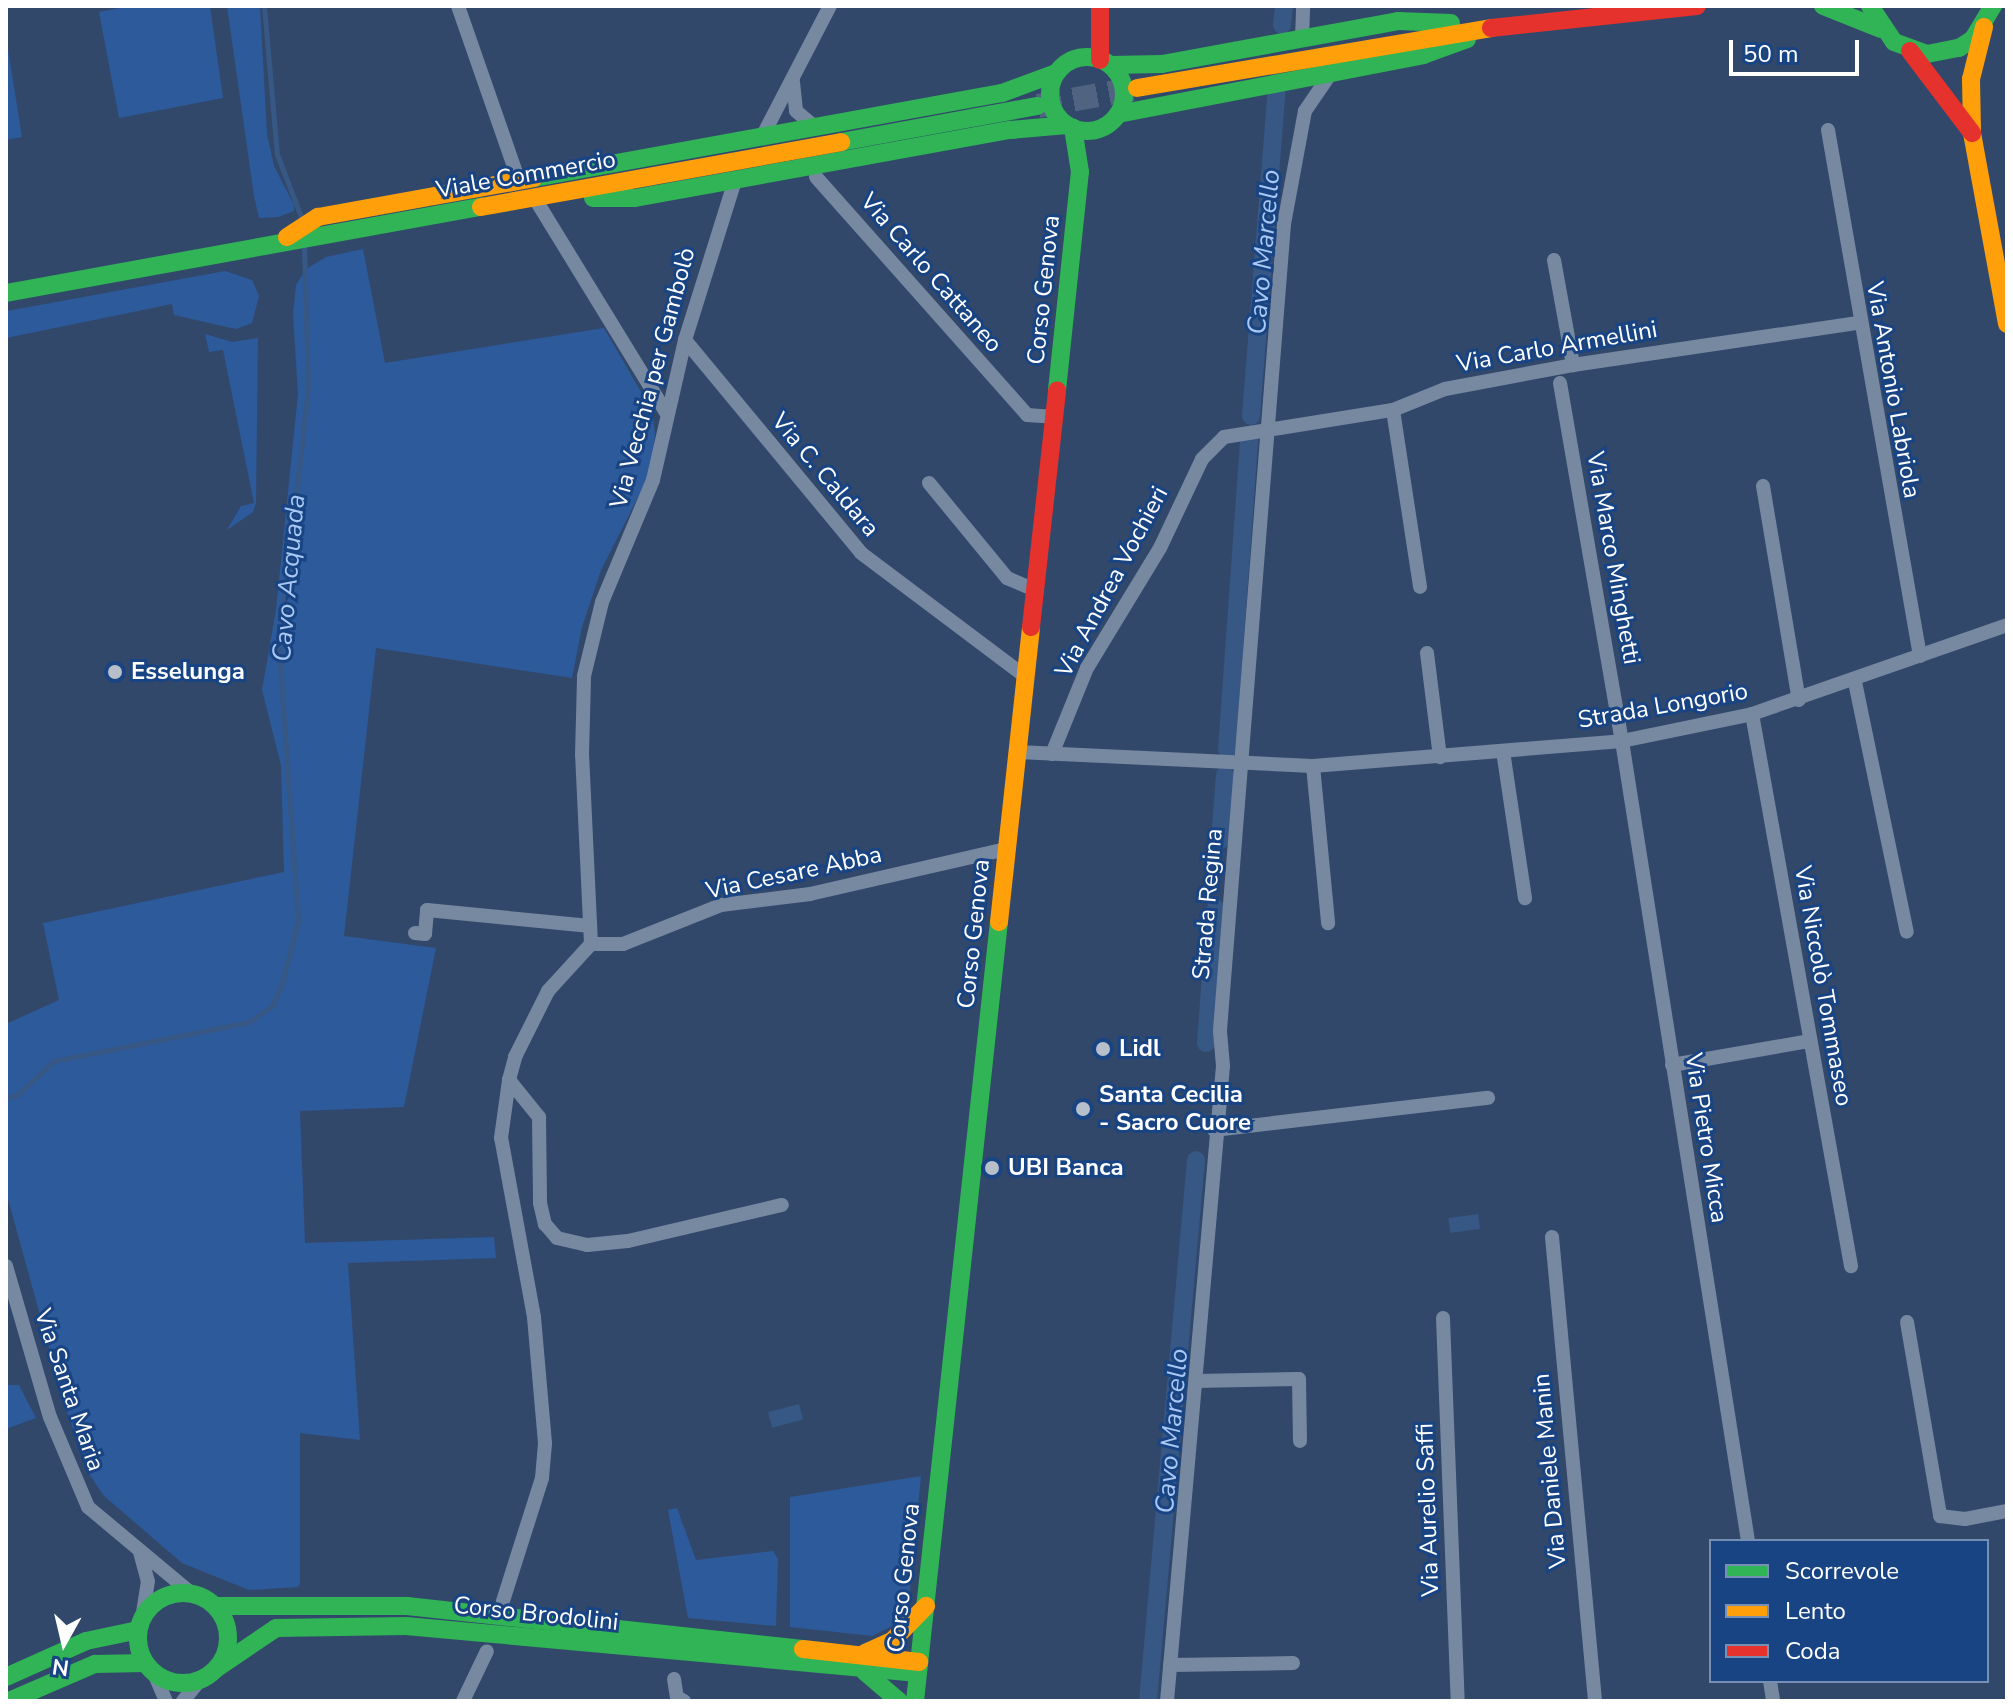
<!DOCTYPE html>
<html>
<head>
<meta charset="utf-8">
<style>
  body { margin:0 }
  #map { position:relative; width:2013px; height:1707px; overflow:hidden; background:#31486b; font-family:"Nunito Sans",sans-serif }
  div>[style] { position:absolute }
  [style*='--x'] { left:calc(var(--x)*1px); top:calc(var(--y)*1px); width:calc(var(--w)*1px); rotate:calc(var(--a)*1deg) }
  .green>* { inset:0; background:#2d5a9b }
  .water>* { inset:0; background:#375784; transform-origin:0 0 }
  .stream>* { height:5px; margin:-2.5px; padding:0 2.5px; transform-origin:2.5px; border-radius:2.5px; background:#375784 }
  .canal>* { height:18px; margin:-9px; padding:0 9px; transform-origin:9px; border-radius:9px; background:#375784 }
  .primary-tunnel>* { height:24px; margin-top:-12px; transform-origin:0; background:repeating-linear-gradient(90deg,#506381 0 24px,transparent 0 36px) }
  .street>* { height:14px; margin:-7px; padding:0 7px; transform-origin:7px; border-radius:7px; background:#7788a1 }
  .fast>* { height:18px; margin:-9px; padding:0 9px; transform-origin:9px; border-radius:9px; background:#30b455 }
  .fast>.ring { margin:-9px; padding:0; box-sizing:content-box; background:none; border:18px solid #30b455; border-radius:50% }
  .slow>* { height:18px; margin:-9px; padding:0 9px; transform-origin:9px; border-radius:9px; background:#ff9f0a }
  .jam>* { height:18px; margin:-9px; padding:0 9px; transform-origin:9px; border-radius:9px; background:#e5322d }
  .dots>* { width:22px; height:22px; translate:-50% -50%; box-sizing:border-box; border:4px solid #194483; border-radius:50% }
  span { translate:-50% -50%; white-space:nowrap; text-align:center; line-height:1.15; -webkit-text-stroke:6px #194483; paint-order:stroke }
  .street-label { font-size:24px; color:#fff }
  .poi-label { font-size:24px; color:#fff; font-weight:700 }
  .left { translate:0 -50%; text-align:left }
  .water-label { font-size:26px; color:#a9c8f3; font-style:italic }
  .frame { position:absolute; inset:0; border:8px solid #fff; pointer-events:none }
  .legend { position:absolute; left:1709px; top:1539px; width:280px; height:144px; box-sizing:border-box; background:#194483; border:2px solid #758fb5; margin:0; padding:10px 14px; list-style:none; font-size:24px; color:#fff }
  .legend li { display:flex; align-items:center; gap:16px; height:40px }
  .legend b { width:40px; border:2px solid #758fb5 }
  .north { position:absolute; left:24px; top:1603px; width:80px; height:80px; -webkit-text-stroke:6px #194483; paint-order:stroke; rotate:188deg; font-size:22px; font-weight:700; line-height:32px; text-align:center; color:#fff }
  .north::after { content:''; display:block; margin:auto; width:28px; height:36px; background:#fff; clip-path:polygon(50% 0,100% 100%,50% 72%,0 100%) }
  .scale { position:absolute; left:1729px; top:40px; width:130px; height:36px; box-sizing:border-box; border:4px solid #fff; border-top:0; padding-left:10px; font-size:24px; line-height:28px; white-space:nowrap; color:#fff; -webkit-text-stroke:6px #194483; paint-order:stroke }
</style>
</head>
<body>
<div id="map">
  <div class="green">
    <i style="clip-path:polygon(130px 6px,210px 6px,223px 98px,119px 118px,99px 12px)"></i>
    <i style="clip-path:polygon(227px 6px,260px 6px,267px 134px,274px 166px,294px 205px,294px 211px,278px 217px,259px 218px,254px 196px)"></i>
    <i style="clip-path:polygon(6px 37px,22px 137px,6px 140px)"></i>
    <i style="clip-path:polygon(363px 249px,385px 363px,604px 328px,652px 411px,655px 434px,652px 470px,601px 570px,582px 627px,572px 678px,376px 648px,344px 936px,436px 948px,404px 1107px,300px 1111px,305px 1243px,494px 1237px,496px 1258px,348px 1263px,360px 1440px,300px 1433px,300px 1583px,298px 1587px,249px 1590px,182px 1563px,103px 1495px,90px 1475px,66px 1409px,6px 1192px,6px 1024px,59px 1000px,43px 923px,284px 872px,281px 765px,262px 690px,276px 610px,298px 394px,293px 314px,296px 285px,306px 269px,326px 257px)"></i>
    <i style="clip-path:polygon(225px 271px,252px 280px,259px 296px,252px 323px,236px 329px,174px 315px,172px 304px,6px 338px,7px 311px)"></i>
    <i style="clip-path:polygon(205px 334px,232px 342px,258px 338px,256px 503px,253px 512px,227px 530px,241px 506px,254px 503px,223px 350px,209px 352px)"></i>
    <i style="clip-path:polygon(6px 1385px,19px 1385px,36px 1418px,6px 1429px)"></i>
    <i style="clip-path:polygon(921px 1476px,908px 1610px,902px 1621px,872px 1636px,790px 1627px,790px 1497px)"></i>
    <i style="clip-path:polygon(677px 1508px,696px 1560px,773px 1551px,778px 1559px,776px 1626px,688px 1618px,668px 1510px)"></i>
  </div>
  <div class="water">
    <i style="left:1478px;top:1214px;width:15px;height:30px;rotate:82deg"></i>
    <i style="left:799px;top:1404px;width:16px;height:32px;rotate:75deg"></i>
  </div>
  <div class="stream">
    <i style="--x:264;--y:6;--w:149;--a:85"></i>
    <i style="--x:277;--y:154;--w:67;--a:69.1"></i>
    <i style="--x:6;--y:1098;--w:11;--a:-15"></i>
    <i style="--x:17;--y:1095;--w:50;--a:-42.6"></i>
    <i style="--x:54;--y:1061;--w:199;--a:-11.3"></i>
    <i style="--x:249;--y:1022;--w:29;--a:-35"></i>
    <i style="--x:273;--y:1005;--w:24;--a:-68"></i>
    <i style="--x:282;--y:983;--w:65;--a:-75.7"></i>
    <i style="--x:298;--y:920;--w:274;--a:-94"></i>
    <i style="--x:279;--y:647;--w:260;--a:-83.6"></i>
    <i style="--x:308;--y:389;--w:142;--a:-91.6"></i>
  </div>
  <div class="canal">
    <i style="--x:1282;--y:25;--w:19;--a:-84"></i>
    <i style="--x:1251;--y:416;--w:329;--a:-85.5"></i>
    <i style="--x:1227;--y:749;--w:311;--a:-85.9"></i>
    <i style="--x:1220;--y:840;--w:65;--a:-85.6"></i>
    <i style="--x:1206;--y:1043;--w:135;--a:-85.8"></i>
    <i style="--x:1148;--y:1701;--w:543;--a:-84.93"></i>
  </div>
  <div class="primary-tunnel">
    <i style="--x:1038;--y:106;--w:101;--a:-10.3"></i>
  </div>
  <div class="street">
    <i style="--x:458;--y:6;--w:185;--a:70.8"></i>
    <i style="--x:1302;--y:39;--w:33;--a:-88"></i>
    <i style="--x:793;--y:82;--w:29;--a:84"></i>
    <i style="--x:796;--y:111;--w:25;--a:40"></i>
    <i style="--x:1828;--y:130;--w:534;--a:80.08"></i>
    <i style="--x:762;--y:137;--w:148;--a:-62.6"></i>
    <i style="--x:816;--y:177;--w:318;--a:48.4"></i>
    <i style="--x:1027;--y:415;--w:27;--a:4"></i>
    <i style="--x:534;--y:197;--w:252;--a:58.5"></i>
    <i style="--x:1554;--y:260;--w:107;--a:79.7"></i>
    <i style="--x:685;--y:340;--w:276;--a:50.4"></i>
    <i style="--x:861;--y:553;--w:206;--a:36.9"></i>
    <i style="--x:1560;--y:383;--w:363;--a:80.2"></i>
    <i style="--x:1622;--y:741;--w:810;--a:81.05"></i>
    <i style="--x:1393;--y:410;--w:179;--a:81.3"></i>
    <i style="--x:929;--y:483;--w:123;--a:50.6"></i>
    <i style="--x:1007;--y:578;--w:30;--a:23"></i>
    <i style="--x:1763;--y:486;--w:217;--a:80.5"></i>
    <i style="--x:1427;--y:653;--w:105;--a:82.9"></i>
    <i style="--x:1855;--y:682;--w:255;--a:78.3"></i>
    <i style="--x:1752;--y:714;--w:561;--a:79.83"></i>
    <i style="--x:1503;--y:751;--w:149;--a:81.5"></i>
    <i style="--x:1018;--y:752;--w:295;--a:2.7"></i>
    <i style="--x:1313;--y:766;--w:310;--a:-4.6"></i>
    <i style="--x:1622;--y:741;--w:133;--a:-11.7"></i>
    <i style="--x:1752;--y:714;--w:270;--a:-19.2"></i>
    <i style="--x:1052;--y:754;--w:93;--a:-67.9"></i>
    <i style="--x:1087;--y:668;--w:140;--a:-58.7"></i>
    <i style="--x:1160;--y:548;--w:98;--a:-64.7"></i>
    <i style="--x:1202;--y:459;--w:31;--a:-45"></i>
    <i style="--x:1224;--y:437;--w:171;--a:-9.1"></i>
    <i style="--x:1393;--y:410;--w:56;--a:-22"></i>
    <i style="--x:1445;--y:389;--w:130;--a:-10.6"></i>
    <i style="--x:1573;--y:365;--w:288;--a:-8.4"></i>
    <i style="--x:1313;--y:766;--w:158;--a:84.5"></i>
    <i style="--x:415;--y:933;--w:10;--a:6"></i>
    <i style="--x:425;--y:934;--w:24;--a:-85"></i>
    <i style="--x:427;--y:910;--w:164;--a:5.6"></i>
    <i style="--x:591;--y:944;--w:32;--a:0"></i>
    <i style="--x:623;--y:944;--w:105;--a:-21.7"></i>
    <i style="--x:721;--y:905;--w:90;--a:-7"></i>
    <i style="--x:810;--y:894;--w:202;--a:-12.9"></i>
    <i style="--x:1672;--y:1065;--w:140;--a:-9.9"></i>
    <i style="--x:509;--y:1080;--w:48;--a:51"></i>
    <i style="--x:539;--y:1117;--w:86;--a:89.3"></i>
    <i style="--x:540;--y:1203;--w:22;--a:77"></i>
    <i style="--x:545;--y:1224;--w:18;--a:49"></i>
    <i style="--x:557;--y:1238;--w:31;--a:13"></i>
    <i style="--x:587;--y:1245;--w:41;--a:-5.6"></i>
    <i style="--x:628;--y:1241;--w:158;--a:-13.2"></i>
    <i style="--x:1214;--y:1130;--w:276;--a:-6.7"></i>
    <i style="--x:1552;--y:1237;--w:466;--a:84.7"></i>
    <i style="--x:6;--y:1266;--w:157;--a:73.8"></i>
    <i style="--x:50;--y:1417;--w:98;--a:67.1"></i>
    <i style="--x:88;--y:1507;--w:134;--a:39.9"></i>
    <i style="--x:1443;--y:1318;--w:383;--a:87.8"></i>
    <i style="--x:1907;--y:1322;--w:197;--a:80.3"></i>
    <i style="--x:1940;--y:1516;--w:25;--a:7"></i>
    <i style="--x:1965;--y:1519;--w:43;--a:-10.8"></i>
    <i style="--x:1196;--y:1381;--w:103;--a:-1.1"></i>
    <i style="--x:1299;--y:1379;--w:62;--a:89.1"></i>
    <i style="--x:140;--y:1552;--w:30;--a:75"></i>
    <i style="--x:148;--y:1581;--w:36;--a:99"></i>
    <i style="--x:503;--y:1601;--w:129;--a:-72.4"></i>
    <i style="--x:542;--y:1478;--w:35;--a:-85"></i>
    <i style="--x:545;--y:1443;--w:126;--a:-95"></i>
    <i style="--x:534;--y:1317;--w:182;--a:-100.4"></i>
    <i style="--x:501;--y:1138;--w:59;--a:-82.1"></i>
    <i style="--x:509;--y:1080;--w:24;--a:-75"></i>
    <i style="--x:515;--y:1057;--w:74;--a:-63.4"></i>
    <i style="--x:548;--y:991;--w:64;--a:-47.5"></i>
    <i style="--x:591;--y:944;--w:189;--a:-92.7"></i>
    <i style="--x:582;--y:755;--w:79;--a:-88.5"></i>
    <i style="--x:584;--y:676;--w:76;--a:-76.3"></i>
    <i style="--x:602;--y:602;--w:132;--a:-67.3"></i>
    <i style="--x:653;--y:480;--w:144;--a:-77.1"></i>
    <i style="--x:685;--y:340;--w:168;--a:-72.6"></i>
    <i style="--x:1170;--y:1665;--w:123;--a:-0.9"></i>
    <i style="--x:154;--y:1673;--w:30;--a:67"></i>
    <i style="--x:674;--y:1679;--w:18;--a:81"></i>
    <i style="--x:677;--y:1697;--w:8;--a:30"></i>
    <i style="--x:1770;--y:1681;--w:20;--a:81"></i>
    <i style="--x:183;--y:1701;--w:26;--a:-51"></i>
    <i style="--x:463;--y:1701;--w:55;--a:-64.4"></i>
    <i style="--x:1167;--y:1701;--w:637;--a:-84.96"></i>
    <i style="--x:1223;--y:1066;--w:36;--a:-95"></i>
    <i style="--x:1220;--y:1030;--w:809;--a:-85.46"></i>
    <i style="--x:1284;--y:224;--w:115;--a:-79.5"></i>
    <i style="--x:1305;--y:111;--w:46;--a:-55.6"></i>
  </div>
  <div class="fast">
    <i style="--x:1823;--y:6;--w:62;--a:21.6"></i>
    <i style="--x:1870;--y:6;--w:43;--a:56.3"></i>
    <i style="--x:1894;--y:42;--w:35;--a:20"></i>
    <i style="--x:1927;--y:54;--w:33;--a:-11"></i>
    <i style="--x:1959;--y:48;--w:17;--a:-33"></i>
    <i style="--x:1973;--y:39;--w:39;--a:-59"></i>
    <i class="ring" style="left:1050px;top:57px;width:56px;height:56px"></i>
    <i style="--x:1110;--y:65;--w:52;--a:-1.1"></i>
    <i style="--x:1162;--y:64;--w:240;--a:-10.3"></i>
    <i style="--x:1398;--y:21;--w:53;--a:2.2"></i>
    <i style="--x:1118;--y:114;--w:311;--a:-10.9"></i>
    <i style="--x:1423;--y:55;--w:47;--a:-20"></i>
    <i style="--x:841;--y:142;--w:200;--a:-10.4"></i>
    <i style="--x:534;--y:178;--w:476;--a:-10.3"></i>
    <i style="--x:1002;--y:93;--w:58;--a:-20.3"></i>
    <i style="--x:593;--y:198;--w:42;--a:0"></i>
    <i style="--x:635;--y:198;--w:382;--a:-10.3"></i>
    <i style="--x:1011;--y:130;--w:56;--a:-5.1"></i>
    <i style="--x:6;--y:293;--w:483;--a:-10.3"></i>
    <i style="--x:1057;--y:390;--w:219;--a:-84"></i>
    <i style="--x:1080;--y:172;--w:45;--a:-99"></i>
    <i class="ring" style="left:138px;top:1593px;width:72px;height:72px"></i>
    <i style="--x:217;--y:1606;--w:190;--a:0"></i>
    <i style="--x:407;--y:1606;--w:398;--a:6.2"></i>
    <i style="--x:217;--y:1668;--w:71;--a:-34.1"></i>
    <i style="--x:276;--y:1628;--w:130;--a:-0.9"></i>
    <i style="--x:406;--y:1626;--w:514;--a:5.24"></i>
    <i style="--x:865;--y:1672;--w:45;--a:40.5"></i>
    <i style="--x:6;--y:1677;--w:88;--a:-24.2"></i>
    <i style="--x:86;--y:1641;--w:53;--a:-11.9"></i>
    <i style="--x:9;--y:1701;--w:94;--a:-23.3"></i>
    <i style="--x:95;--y:1664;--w:50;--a:-1.1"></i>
    <i style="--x:915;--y:1701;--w:784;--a:-83.85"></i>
  </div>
  <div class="slow">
    <i style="--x:1984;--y:27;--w:54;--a:104"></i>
    <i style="--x:1971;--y:79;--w:54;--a:88.9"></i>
    <i style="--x:1972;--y:133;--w:194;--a:79.6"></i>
    <i style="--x:1137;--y:88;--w:359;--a:-9.6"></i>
    <i style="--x:481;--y:207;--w:366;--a:-10.2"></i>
    <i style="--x:287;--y:237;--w:37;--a:-33"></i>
    <i style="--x:318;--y:217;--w:219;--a:-10.2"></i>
    <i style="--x:999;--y:922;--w:297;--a:-83.8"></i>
    <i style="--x:803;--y:1649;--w:117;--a:6.4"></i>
    <i style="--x:865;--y:1653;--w:30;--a:-24"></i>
    <i style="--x:892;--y:1641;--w:49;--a:-45.8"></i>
  </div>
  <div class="jam">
    <i style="--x:1100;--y:6;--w:54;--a:90"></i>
    <i style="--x:1491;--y:28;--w:207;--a:-6.1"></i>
    <i style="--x:1910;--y:51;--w:103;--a:52.9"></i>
    <i style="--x:1031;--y:627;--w:238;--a:-83.7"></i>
  </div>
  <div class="dots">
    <i style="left:115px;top:672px;background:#b7bfcb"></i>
    <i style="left:1103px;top:1049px;background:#b7bfcb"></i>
    <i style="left:1083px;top:1109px;background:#b7bfcb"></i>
    <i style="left:992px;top:1168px;background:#b7bfcb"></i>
  </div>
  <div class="street-label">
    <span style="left:526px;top:175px;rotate:-10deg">Viale Commercio</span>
    <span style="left:931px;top:273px;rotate:49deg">Via Carlo Cattaneo</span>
    <span style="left:1044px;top:290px;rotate:-84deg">Corso Genova</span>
    <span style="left:1557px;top:347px;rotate:-10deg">Via Carlo Armellini</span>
    <span style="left:653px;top:378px;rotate:-75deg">Via Vecchia per Gambolò</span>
    <span style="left:1893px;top:390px;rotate:80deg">Via Antonio Labriola</span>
    <span style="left:825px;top:475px;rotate:50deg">Via C. Caldara</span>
    <span style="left:1613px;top:558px;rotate:80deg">Via Marco Minghetti</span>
    <span style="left:1112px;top:582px;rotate:-62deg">Via Andrea Vochieri</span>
    <span style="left:1663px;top:706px;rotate:-10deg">Strada Longorio</span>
    <span style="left:794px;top:873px;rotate:-12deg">Via Cesare Abba</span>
    <span style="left:1208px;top:904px;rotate:-85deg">Strada Regina</span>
    <span style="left:974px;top:934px;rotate:-84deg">Corso Genova</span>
    <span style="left:1823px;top:986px;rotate:80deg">Via Niccolò Tommaseo</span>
    <span style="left:1706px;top:1138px;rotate:81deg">Via Pietro Micca</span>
    <span style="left:69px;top:1390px;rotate:71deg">Via Santa Maria</span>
    <span style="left:1550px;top:1471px;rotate:-95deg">Via Daniele Manin</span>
    <span style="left:1428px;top:1510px;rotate:-92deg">Via Aurelio Saffi</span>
    <span style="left:904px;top:1578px;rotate:-84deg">Corso Genova</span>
    <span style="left:536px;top:1614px;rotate:6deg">Corso Brodolini</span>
  </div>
  <div class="poi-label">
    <span class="left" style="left:131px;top:672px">Esselunga</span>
    <span class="left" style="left:1119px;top:1049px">Lidl</span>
    <span class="left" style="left:1099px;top:1109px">Santa Cecilia<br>- Sacro Cuore</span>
    <span class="left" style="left:1008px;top:1168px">UBI Banca</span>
  </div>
  <div class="water-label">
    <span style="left:1264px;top:252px;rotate:-85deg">Cavo Marcello</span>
    <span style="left:289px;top:578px;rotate:-85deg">Cavo Acquada</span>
    <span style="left:1172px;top:1431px;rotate:-85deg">Cavo Marcello</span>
  </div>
  <div class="frame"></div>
  <ul class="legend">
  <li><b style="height:10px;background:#30b455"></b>Scorrevole</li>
  <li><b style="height:10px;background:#ff9f0a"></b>Lento</li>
  <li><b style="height:10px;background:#e5322d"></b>Coda</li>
  </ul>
  <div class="north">N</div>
  <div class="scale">50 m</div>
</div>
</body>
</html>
